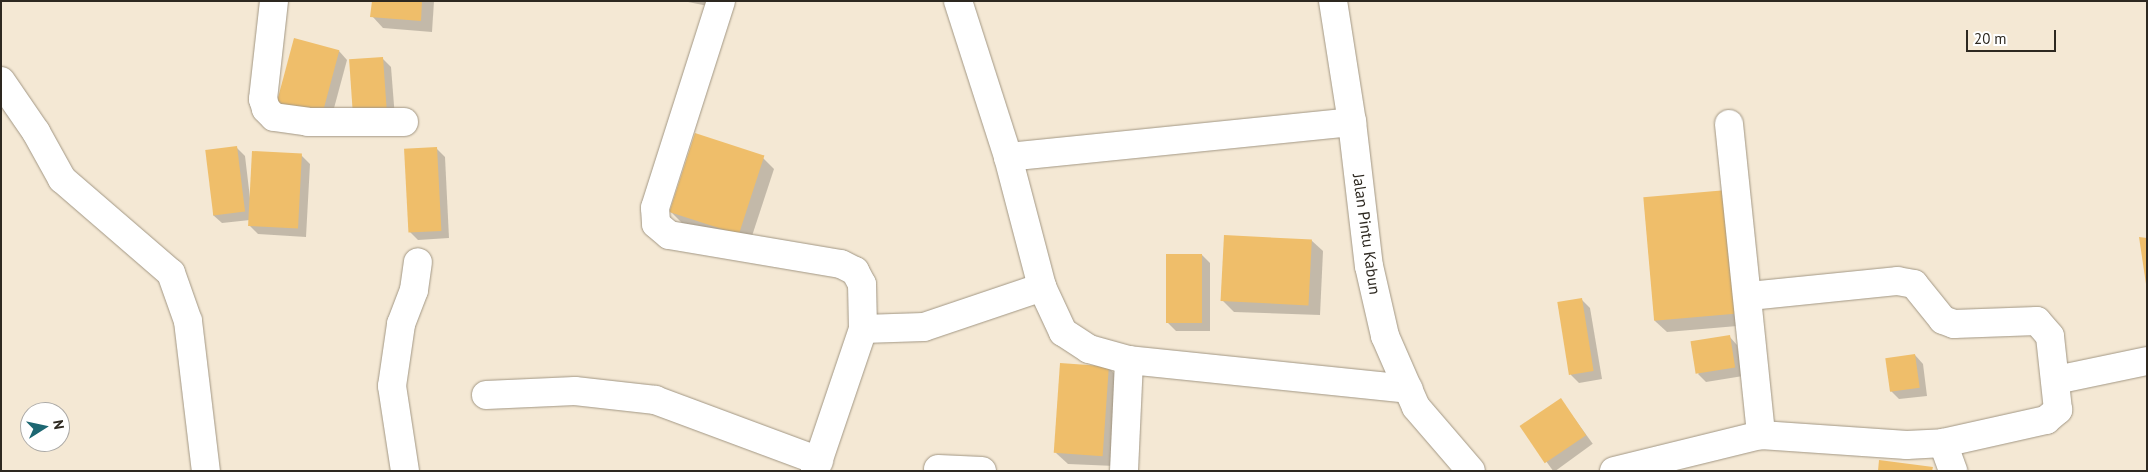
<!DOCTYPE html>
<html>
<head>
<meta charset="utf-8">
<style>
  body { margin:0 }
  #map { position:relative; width:2148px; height:472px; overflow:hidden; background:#f4e8d4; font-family:"PT Sans",sans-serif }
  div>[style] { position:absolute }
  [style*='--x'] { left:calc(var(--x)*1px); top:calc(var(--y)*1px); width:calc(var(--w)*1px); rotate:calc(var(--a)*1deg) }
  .shadow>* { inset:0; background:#0003; transform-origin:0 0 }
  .building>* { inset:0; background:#efbe6a; transform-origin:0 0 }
  .roads { filter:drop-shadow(0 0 1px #a29784) drop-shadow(0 0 1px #a29784) }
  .minor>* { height:28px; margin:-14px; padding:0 14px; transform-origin:14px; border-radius:14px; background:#fff }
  span { translate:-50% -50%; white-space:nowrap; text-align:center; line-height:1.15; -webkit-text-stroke:4px #fff; paint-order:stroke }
  .street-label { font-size:16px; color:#2d2820 }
  .frame { position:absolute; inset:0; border:2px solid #2d2820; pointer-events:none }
  .north { position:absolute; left:20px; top:402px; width:50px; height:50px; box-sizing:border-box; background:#fff; border:1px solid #aba9a6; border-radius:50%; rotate:80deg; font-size:14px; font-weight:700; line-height:20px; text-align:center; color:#2d2820 }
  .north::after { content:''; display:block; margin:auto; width:18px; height:22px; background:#1d6772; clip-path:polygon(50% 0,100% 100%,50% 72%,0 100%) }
  .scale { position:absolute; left:1966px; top:30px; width:90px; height:22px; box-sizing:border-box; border:2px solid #2d2820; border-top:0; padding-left:6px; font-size:15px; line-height:18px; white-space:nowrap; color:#2d2820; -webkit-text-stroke:4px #fff; paint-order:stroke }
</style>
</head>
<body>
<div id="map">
  <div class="shadow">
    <i style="clip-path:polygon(373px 1px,434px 1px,432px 32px,383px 28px,372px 16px)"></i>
    <i style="clip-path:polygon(683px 1px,724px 1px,723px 9px)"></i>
    <i style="clip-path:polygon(339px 51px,347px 60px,330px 123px,285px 111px)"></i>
    <i style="clip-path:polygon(383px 59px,391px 67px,395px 118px,355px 112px)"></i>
    <i style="clip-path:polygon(237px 148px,245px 156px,250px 198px,301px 155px,310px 164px,306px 237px,258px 234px,250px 226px,250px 220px,222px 223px,213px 215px)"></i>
    <i style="clip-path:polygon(437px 149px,445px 157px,449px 238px,418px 240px,410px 232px)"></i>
    <i style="clip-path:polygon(763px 158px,774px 169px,749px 245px,682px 223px,670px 211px)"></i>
    <i style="clip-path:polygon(1644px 199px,1749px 325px,1667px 332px,1655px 321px)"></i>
    <i style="clip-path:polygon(1311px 240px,1323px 251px,1320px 315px,1234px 312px,1222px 300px)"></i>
    <i style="clip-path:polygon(1202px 255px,1210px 263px,1210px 331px,1176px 331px,1168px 323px)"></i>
    <i style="clip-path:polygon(1582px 300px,1590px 308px,1602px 379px,1579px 383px,1571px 375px,1558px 304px)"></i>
    <i style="clip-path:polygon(1729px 336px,1737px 345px,1743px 376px,1706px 382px,1698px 374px)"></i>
    <i style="clip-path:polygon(1915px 355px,1923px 364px,1927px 396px,1899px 399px,1891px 391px)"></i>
    <i style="clip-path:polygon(1108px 367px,1119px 378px,1115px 466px,1068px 464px,1056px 453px)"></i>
    <i style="left:1561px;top:400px;width:54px;height:48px;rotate:54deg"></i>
  </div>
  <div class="building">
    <i style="clip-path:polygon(372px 1px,422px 1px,421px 21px,370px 17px)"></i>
    <i style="left:294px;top:38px;width:47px;height:67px;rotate:15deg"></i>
    <i style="left:383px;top:57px;width:53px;height:34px;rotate:86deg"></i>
    <i style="left:695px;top:133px;width:73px;height:83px;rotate:18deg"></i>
    <i style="left:237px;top:146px;width:66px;height:32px;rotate:83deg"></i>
    <i style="left:437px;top:147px;width:84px;height:33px;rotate:87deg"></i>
    <i style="left:252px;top:151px;width:50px;height:75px;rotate:3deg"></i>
    <i style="left:1727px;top:190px;width:124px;height:84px;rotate:85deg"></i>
    <i style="left:1224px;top:235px;width:88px;height:66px;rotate:3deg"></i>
    <i style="clip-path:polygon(2139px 237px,2147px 238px,2147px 284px,2146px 284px)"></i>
    <i style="left:1166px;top:254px;width:36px;height:69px"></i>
    <i style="left:1582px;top:298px;width:74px;height:25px;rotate:81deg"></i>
    <i style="left:1730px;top:335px;width:33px;height:40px;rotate:81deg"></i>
    <i style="left:1915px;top:354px;width:34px;height:30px;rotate:82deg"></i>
    <i style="left:1060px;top:363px;width:49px;height:90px;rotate:4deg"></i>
    <i style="left:1561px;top:398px;width:45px;height:50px;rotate:56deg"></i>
    <i style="clip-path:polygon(1879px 460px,1933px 467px,1932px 471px,1878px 471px)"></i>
  </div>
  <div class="roads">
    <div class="minor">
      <i style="--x:274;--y:1;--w:99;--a:96.4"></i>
      <i style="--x:263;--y:99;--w:10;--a:73"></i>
      <i style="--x:266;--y:109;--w:11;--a:45"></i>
      <i style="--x:274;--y:117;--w:34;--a:8"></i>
      <i style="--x:308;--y:122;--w:96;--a:0"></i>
      <i style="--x:721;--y:1;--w:217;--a:107.7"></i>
      <i style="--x:655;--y:208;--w:16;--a:86"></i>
      <i style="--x:656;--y:224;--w:17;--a:40"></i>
      <i style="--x:669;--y:235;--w:174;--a:9.6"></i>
      <i style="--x:841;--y:264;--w:16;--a:27"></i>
      <i style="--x:855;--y:271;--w:15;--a:62"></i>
      <i style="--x:862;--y:284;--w:45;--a:88.7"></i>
      <i style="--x:863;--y:329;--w:150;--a:108.7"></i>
      <i style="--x:958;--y:1;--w:164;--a:72.2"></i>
      <i style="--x:1008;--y:157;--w:134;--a:75.3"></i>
      <i style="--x:1042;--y:287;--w:50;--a:65"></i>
      <i style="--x:1063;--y:332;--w:31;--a:33"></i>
      <i style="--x:1089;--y:349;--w:41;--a:15.4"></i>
      <i style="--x:1129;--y:360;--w:281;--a:5.9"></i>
      <i style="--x:1333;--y:1;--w:122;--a:81.1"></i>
      <i style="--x:1352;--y:122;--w:145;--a:83.3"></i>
      <i style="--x:1369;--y:266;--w:72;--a:77.1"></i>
      <i style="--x:1385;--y:336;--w:77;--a:66.4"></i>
      <i style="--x:1416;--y:407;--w:84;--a:49.3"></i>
      <i style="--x:1;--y:81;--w:62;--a:55.5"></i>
      <i style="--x:36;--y:132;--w:54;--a:61"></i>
      <i style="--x:62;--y:179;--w:144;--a:40.8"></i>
      <i style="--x:171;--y:273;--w:51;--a:70.5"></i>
      <i style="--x:188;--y:321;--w:151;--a:83.2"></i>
      <i style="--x:1729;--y:124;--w:313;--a:84.1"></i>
      <i style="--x:1008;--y:157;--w:346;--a:-5.8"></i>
      <i style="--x:863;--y:329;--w:61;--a:-1.9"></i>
      <i style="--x:924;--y:327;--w:125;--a:-18.7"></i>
      <i style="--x:2056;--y:380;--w:93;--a:-11.8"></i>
      <i style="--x:486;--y:395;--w:89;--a:-2.6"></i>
      <i style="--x:575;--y:391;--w:81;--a:6.4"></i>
      <i style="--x:655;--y:400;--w:175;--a:20.4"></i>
      <i style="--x:1943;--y:443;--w:30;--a:70"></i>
      <i style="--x:938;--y:469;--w:44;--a:2.6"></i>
      <i style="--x:405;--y:471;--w:86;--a:-98.7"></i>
      <i style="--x:392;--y:386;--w:63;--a:-81.7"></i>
      <i style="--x:401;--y:324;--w:36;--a:-69"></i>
      <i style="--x:414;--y:290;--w:28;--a:-82"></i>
      <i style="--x:1124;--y:471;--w:111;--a:-87.4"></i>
      <i style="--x:1614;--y:471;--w:151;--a:-13.8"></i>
      <i style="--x:1761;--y:435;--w:146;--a:3.9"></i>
      <i style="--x:1907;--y:445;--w:36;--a:-3"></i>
      <i style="--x:1943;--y:443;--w:106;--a:-12.6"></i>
      <i style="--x:2046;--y:420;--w:16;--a:-40"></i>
      <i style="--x:2058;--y:410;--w:74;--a:-96.2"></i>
      <i style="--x:2050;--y:336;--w:20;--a:-131"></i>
      <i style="--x:2037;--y:321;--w:83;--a:177.9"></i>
      <i style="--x:1954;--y:324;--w:12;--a:-160"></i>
      <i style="--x:1943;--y:320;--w:46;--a:-128.9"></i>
      <i style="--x:1914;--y:284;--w:17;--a:-170"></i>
      <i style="--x:1897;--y:281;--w:149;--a:174.2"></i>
    </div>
  </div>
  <div class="street-label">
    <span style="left:1367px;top:234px;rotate:82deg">Jalan Pintu Kabun</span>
  </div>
  <div class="frame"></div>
  <div class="north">N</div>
  <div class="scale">20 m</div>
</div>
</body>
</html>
